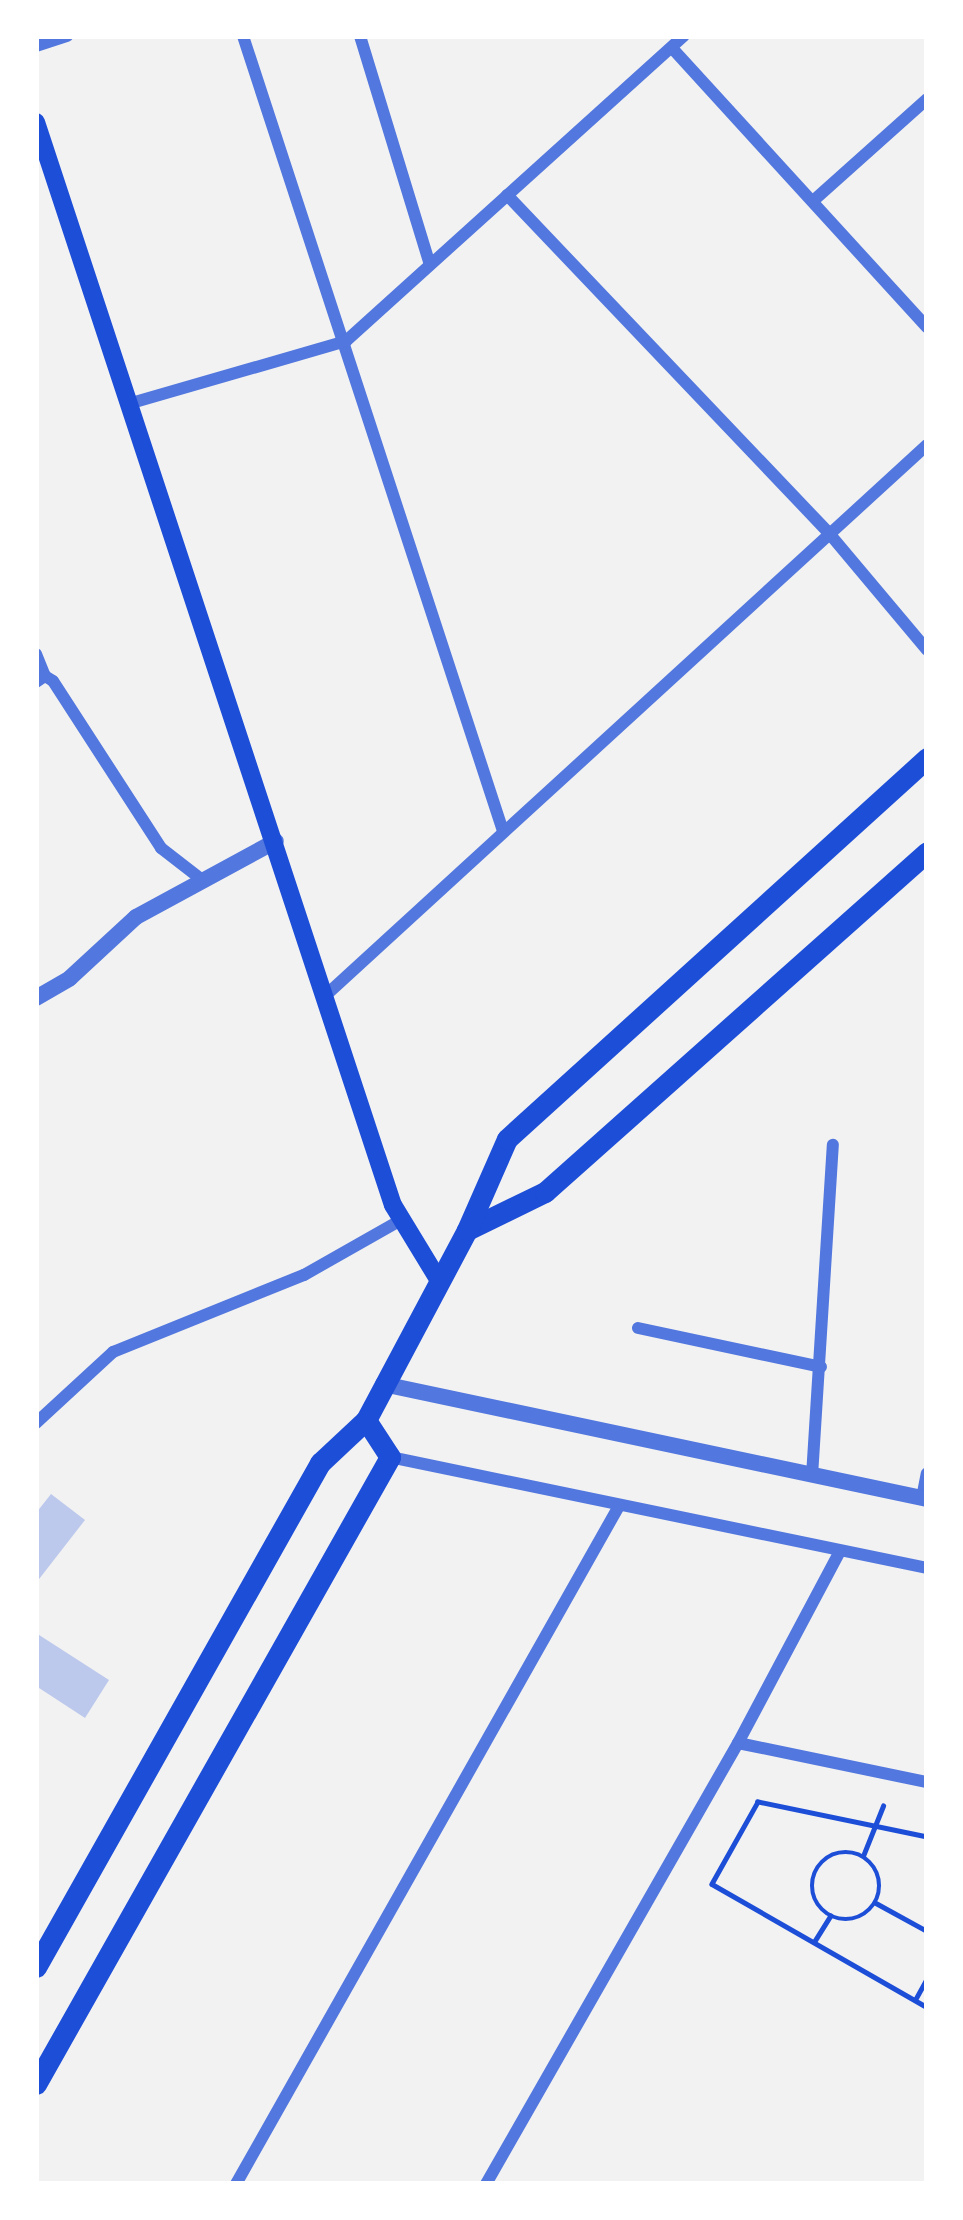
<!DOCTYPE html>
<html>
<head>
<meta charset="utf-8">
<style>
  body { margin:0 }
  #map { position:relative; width:963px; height:2220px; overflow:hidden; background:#f2f2f2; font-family:Signika,sans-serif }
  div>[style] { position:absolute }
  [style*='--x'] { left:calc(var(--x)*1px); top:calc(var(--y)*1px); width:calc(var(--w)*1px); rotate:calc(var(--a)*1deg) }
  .building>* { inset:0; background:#bdc9ec }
  .path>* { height:4.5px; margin:-2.25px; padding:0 2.25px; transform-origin:2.25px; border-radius:2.25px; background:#1d4ed8 }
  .path>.ring { margin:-2.25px; padding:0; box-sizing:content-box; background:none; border:4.5px solid #1d4ed8; border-radius:50% }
  .minor>* { height:12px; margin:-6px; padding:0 6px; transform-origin:6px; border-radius:6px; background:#5277de }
  .tertiary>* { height:16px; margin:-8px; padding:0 8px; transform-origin:8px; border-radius:8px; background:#5277de }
  .secondary>* { height:18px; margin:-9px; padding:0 9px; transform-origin:9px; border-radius:9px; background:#1d4ed8 }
  .primary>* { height:21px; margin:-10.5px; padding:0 10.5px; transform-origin:10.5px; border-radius:10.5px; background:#1d4ed8 }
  span { translate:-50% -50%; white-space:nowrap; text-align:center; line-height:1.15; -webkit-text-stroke:12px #fff; paint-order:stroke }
  .frame { position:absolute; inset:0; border:39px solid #fff; pointer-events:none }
</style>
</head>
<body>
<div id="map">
  <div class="building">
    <i style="clip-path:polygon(51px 1494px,85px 1520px,36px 1583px,36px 1513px)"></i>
    <i style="clip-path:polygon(36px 1633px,109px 1680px,85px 1718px,36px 1686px)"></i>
  </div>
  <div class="path">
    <i style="--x:927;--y:1837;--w:173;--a:-168.3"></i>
    <i style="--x:758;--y:1802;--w:94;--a:119.3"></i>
    <i style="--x:712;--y:1884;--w:248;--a:29.8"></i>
    <i class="ring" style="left:812px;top:1852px;width:63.5px;height:63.5px"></i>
    <i style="--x:863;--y:1856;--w:54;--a:-68.2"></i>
    <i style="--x:876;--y:1903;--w:58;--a:28.8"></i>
    <i style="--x:814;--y:1942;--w:31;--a:-58"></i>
    <i style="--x:915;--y:2000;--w:25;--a:-61"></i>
  </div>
  <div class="minor">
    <i style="--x:243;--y:36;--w:836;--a:71.89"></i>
    <i style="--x:360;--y:36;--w:239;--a:73"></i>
    <i style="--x:36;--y:46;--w:33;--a:-18"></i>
    <i style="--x:672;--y:48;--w:378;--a:47.6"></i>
    <i style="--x:507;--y:195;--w:465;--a:46.4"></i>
    <i style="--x:828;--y:532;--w:154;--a:50"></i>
    <i style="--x:813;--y:201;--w:153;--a:-41.8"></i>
    <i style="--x:128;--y:404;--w:227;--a:-16.1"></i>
    <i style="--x:346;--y:341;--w:455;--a:-42.1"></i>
    <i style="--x:36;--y:654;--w:24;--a:68"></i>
    <i style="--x:36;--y:682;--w:11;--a:-34"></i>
    <i style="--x:45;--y:676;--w:9;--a:32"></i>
    <i style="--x:53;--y:681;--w:199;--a:57.1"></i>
    <i style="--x:161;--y:848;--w:51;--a:37.8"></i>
    <i style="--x:325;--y:996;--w:816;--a:-42.47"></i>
    <i style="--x:638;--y:1328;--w:187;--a:12"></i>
    <i style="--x:36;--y:1423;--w:105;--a:-42.7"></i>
    <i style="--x:113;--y:1352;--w:206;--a:-22"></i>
    <i style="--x:304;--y:1275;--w:112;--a:-29.6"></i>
    <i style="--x:390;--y:1457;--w:548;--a:11.68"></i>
    <i style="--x:812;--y:1476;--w:332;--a:-86.4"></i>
    <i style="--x:922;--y:1498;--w:25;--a:-79"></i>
    <i style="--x:738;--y:1743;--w:193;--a:11.7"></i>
    <i style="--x:236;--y:2184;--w:779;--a:-60.54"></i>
    <i style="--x:486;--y:2184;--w:508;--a:-60.26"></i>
    <i style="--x:738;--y:1743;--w:217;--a:-62"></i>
  </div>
  <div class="tertiary">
    <i style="--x:36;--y:998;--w:39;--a:-30"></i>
    <i style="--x:70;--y:978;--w:90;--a:-42.7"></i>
    <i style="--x:136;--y:917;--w:159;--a:-28.5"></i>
    <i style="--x:383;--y:1384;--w:556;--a:11.94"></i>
  </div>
  <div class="secondary">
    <i style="--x:36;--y:122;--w:1140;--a:71.76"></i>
    <i style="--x:393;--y:1205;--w:87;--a:58.7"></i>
  </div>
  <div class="primary">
    <i style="--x:467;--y:1230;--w:87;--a:-26"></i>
    <i style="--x:545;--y:1192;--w:511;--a:-41.67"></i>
    <i style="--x:36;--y:1967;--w:579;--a:-60.6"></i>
    <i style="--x:320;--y:1463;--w:63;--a:-43.1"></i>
    <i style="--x:366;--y:1420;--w:215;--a:-62"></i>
    <i style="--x:467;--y:1230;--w:99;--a:-66.3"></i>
    <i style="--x:507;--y:1139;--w:567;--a:-42.21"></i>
    <i style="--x:36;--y:2084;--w:720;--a:-60.55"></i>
    <i style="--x:390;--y:1457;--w:44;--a:-123"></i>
  </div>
  <div class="frame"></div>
</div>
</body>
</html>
